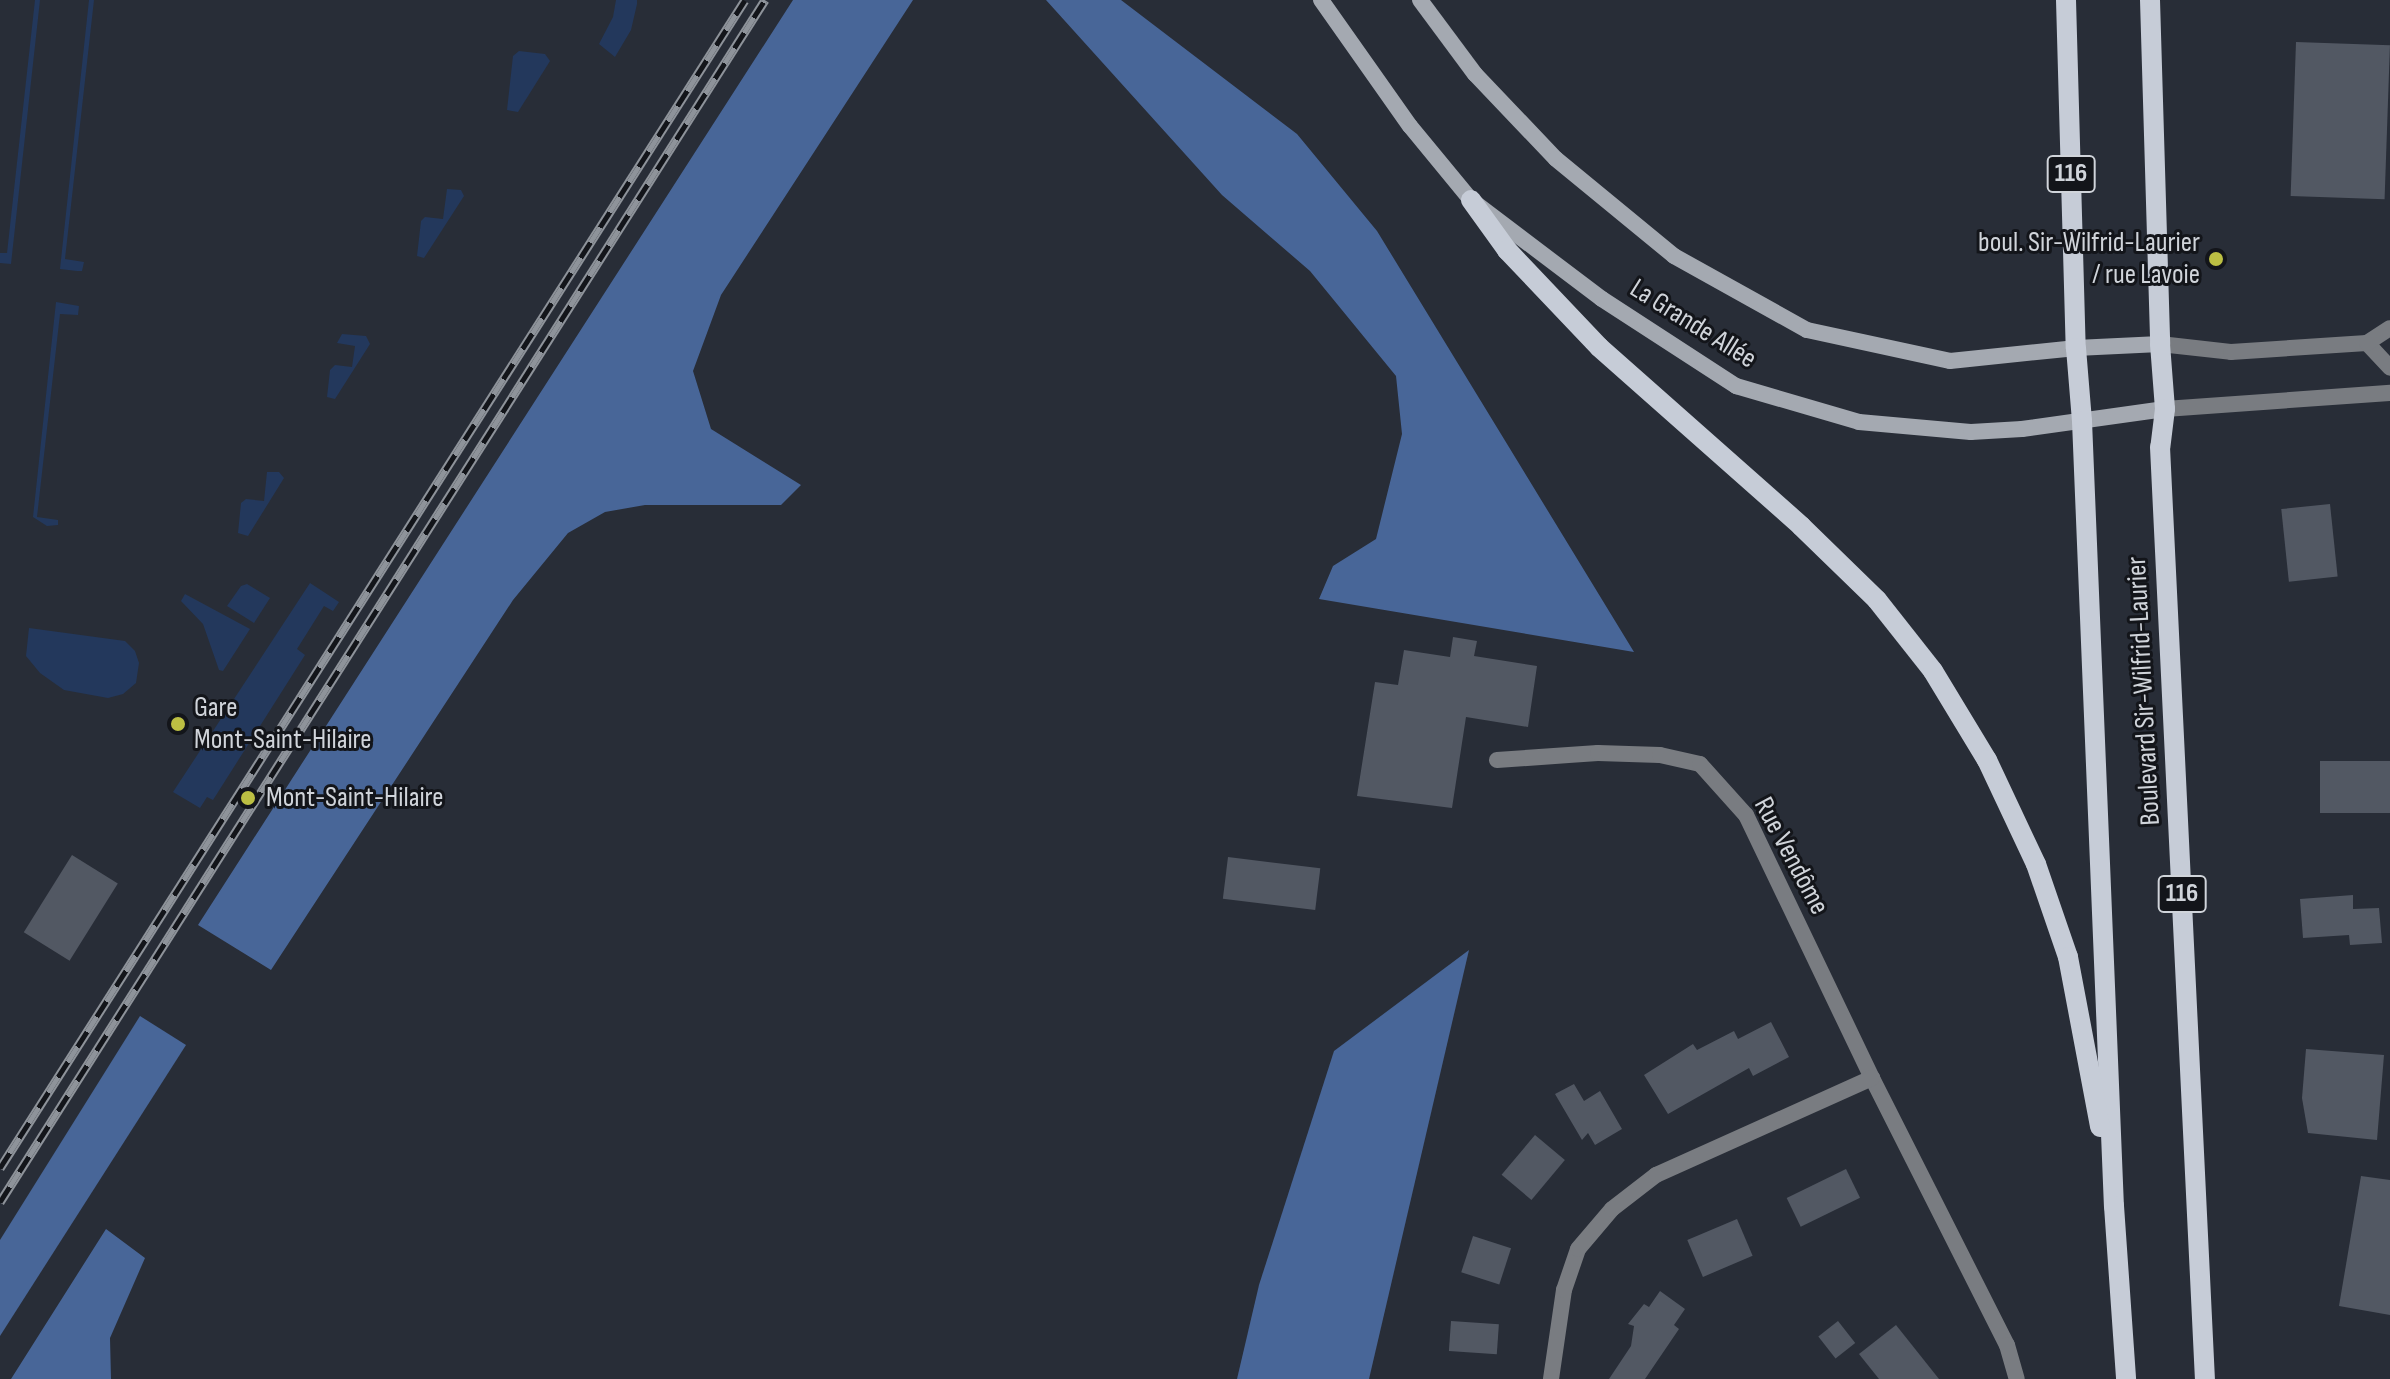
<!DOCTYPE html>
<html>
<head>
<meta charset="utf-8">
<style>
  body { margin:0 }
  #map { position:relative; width:2390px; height:1379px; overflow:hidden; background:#282d37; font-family:"Sofia Sans Condensed",sans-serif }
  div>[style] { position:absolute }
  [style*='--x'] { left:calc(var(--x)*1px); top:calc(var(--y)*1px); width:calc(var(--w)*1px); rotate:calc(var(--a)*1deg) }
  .green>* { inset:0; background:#23385c }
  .forest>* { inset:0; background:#486698 }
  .building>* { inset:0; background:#525863; transform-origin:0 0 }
  .street>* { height:16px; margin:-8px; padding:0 8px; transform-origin:8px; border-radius:8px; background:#797c81 }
  .secondary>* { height:16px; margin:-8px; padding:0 8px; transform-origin:8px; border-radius:8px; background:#a4a9b1 }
  .primary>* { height:20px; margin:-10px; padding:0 10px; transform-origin:10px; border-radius:10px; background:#c6ccd7 }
  .rail>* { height:9px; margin-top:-4.5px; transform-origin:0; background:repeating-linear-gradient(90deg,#13151a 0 18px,#8e939a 0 36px); box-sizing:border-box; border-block:2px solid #8e939a }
  .dots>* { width:22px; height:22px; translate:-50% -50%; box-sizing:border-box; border:4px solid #13151a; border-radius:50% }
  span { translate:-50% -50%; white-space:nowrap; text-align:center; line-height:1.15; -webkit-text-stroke:6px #13151a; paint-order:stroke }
  .shield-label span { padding:2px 6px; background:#13151a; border:2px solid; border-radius:6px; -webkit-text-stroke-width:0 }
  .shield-label { font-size:26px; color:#d0d4da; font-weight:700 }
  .poi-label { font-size:28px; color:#d0d4da }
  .right { translate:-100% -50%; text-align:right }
  .left { translate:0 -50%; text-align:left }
  .street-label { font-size:28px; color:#d0d4da }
</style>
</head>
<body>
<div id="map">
  <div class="green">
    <i style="clip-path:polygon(35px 0,40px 0,11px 264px,0 263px,0 253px,7px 253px)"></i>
    <i style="clip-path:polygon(89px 0,94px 0,65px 259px,84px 262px,82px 271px,77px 271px,60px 269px)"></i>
    <i style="clip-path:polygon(616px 0,637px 0,637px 4px,631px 30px,615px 57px,599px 44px,613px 17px)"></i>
    <i style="clip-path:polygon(519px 51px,545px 54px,550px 61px,518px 112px,507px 110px,513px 56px)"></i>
    <i style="clip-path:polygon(447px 189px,461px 190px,464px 196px,424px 258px,417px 256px,421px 221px,425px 217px,443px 219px)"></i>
    <i style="clip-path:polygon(56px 302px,79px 306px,78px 315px,60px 314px,37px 517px,58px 520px,58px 525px,47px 526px,33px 517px)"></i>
    <i style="clip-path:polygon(342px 334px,366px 336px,370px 344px,335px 399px,327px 397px,330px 370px,335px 365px,352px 367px,355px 346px,337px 343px)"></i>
    <i style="clip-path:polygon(267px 472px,279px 472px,284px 478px,248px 536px,238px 533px,241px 503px,246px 499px,264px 501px)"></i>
    <i style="clip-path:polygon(310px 583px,339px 602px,333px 611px,324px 606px,297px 649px,305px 655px,213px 800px,207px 797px,200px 808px,173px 792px)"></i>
    <i style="clip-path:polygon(247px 584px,270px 598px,254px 623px,227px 606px,241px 586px)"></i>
    <i style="clip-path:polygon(185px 594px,250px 629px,223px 671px,219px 670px,203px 624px,181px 601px)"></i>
    <i style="clip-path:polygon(29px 628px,125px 641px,135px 651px,139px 663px,136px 683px,123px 694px,108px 698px,64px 690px,40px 673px,26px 656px)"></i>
  </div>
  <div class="forest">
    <i style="clip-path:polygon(793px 0,913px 0,721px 295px,693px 371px,711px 429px,801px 485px,781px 505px,645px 505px,605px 512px,568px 533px,513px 600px,271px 970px,198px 925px)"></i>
    <i style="clip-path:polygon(1046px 0,1121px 0,1297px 134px,1377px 231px,1634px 652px,1319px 599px,1333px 566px,1376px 539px,1402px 434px,1396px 376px,1310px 271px,1222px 195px)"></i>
    <i style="clip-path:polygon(1469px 950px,1369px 1379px,1237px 1379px,1259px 1285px,1334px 1051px)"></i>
    <i style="clip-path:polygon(140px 1016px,186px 1045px,0 1336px,0 1240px)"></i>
    <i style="clip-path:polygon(106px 1229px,145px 1258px,110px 1338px,111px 1379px,11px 1379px)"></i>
  </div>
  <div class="building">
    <i style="left:2296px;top:42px;width:94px;height:154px;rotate:2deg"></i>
    <i style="left:2330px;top:504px;width:73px;height:49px;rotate:84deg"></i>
    <i style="clip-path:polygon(1453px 637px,1477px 641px,1474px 656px,1537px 666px,1528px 727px,1466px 717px,1452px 808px,1357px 796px,1375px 682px,1398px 685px,1404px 650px,1450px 657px)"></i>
    <i style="left:2390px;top:761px;width:52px;height:70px;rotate:90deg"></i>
    <i style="left:72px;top:855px;width:54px;height:91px;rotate:32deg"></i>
    <i style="left:1228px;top:857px;width:93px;height:42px;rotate:7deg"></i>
    <i style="clip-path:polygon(2353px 895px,2353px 909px,2379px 908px,2382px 943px,2350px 945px,2349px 935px,2303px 938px,2300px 899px)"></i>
    <i style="clip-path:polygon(1771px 1022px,1789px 1057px,1753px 1076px,1749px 1068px,1668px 1114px,1644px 1075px,1693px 1044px,1697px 1050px,1734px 1031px,1738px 1039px)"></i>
    <i style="clip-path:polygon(2306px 1049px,2384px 1055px,2377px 1140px,2308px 1133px,2302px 1098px)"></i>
    <i style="clip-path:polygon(1574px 1084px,1584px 1101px,1600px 1091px,1622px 1129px,1595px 1145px,1588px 1133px,1582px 1140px,1555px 1094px)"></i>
    <i style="left:1535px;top:1135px;width:39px;height:52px;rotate:40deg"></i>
    <i style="left:1846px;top:1169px;width:32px;height:66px;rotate:64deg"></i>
    <i style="clip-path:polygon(2361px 1176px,2390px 1180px,2390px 1315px,2339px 1306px)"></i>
    <i style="left:1737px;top:1219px;width:40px;height:54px;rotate:67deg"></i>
    <i style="left:1473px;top:1236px;width:40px;height:38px;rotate:18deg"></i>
    <i style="clip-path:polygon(1660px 1291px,1685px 1309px,1674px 1325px,1679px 1329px,1645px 1379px,1609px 1379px,1631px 1346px,1634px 1326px,1628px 1324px,1644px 1304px,1649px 1307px)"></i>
    <i style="left:1451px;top:1321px;width:48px;height:30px;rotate:4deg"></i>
    <i style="left:1838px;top:1321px;width:28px;height:25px;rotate:52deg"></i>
    <i style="clip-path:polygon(1896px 1325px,1939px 1379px,1879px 1379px,1859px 1354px)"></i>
  </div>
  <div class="street">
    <i style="--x:2367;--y:343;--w:34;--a:47"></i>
    <i style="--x:2160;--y:344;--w:71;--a:6.4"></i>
    <i style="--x:2231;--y:352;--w:136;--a:-3.8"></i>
    <i style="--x:2367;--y:343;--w:27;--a:-33"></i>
    <i style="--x:2165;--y:409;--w:226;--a:-4.1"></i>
    <i style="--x:1497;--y:760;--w:101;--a:-4"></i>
    <i style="--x:1598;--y:753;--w:62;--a:1.8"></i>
    <i style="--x:1660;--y:755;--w:41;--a:12.7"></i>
    <i style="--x:1700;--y:764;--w:69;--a:48"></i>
    <i style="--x:1746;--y:815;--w:292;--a:64.4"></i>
    <i style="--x:1872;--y:1078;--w:299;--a:63.2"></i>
    <i style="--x:2007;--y:1345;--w:35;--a:74"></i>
    <i style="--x:1551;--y:1379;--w:90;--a:-81.7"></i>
    <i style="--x:1564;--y:1290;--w:43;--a:-71.1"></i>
    <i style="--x:1578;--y:1249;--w:52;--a:-49.6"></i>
    <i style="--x:1612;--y:1209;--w:56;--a:-37.7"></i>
    <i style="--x:1656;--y:1175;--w:237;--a:-24.2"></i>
  </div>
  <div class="secondary">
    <i style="--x:1321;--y:0;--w:154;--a:54.8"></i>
    <i style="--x:1410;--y:126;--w:96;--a:50.5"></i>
    <i style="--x:1471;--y:200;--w:164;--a:37.1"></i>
    <i style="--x:1602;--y:299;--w:160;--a:33"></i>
    <i style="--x:1736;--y:386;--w:128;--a:16.3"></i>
    <i style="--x:1859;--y:422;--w:112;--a:5.1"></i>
    <i style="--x:1971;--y:432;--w:51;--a:-3.4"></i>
    <i style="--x:2022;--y:429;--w:144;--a:-8"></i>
    <i style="--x:1420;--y:0;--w:92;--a:53.4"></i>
    <i style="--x:1475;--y:74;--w:117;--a:46.4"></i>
    <i style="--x:1556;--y:159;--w:153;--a:39.4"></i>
    <i style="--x:1674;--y:256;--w:152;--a:29.1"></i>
    <i style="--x:1807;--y:330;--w:146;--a:12.2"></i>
    <i style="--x:1950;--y:361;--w:127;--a:-5.9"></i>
    <i style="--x:2076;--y:348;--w:84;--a:-2.7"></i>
  </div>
  <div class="primary">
    <i style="--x:2066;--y:0;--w:348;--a:88.4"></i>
    <i style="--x:2076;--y:348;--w:73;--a:85.3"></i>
    <i style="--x:2082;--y:421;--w:786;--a:87.67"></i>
    <i style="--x:2114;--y:1206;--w:173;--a:86"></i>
    <i style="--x:2150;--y:0;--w:344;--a:88.3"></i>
    <i style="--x:2160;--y:344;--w:65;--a:85.6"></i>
    <i style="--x:2165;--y:409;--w:38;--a:97"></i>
    <i style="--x:2160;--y:447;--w:933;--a:87.24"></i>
    <i style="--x:1471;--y:200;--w:62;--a:54.2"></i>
    <i style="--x:1507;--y:250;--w:134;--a:46.5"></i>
    <i style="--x:1599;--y:347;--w:270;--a:41.5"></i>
    <i style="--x:1801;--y:526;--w:106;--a:44.2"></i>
    <i style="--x:1877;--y:600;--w:90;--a:51.7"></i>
    <i style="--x:1933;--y:671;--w:104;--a:58.8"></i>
    <i style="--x:1987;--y:760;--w:115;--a:64.8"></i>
    <i style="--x:2036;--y:864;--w:98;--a:71"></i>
    <i style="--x:2068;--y:957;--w:173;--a:79.3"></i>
  </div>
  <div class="rail">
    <i style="--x:0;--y:1168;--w:1385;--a:-57.47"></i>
    <i style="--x:0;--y:1202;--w:1425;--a:-57.53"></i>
  </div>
  <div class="dots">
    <i style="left:2216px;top:259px;background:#bcbf43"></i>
    <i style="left:178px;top:724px;background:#bcbf43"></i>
    <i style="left:248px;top:798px;background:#bcbf43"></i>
  </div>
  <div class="shield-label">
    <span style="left:2071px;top:174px">116</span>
    <span style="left:2182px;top:894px">116</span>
  </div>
  <div class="poi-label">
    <span class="right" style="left:2200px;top:259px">boul. Sir-Wilfrid-Laurier<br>/ rue Lavoie</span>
    <span class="left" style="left:194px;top:724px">Gare<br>Mont-Saint-Hilaire</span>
    <span class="left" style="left:266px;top:798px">Mont-Saint-Hilaire</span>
  </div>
  <div class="street-label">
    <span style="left:1693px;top:324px;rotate:32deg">La Grande Allée</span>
    <span style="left:2144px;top:691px;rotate:-93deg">Boulevard Sir-Wilfrid-Laurier</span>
    <span style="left:1791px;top:856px;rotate:62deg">Rue Vendôme</span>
  </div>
</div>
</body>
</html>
